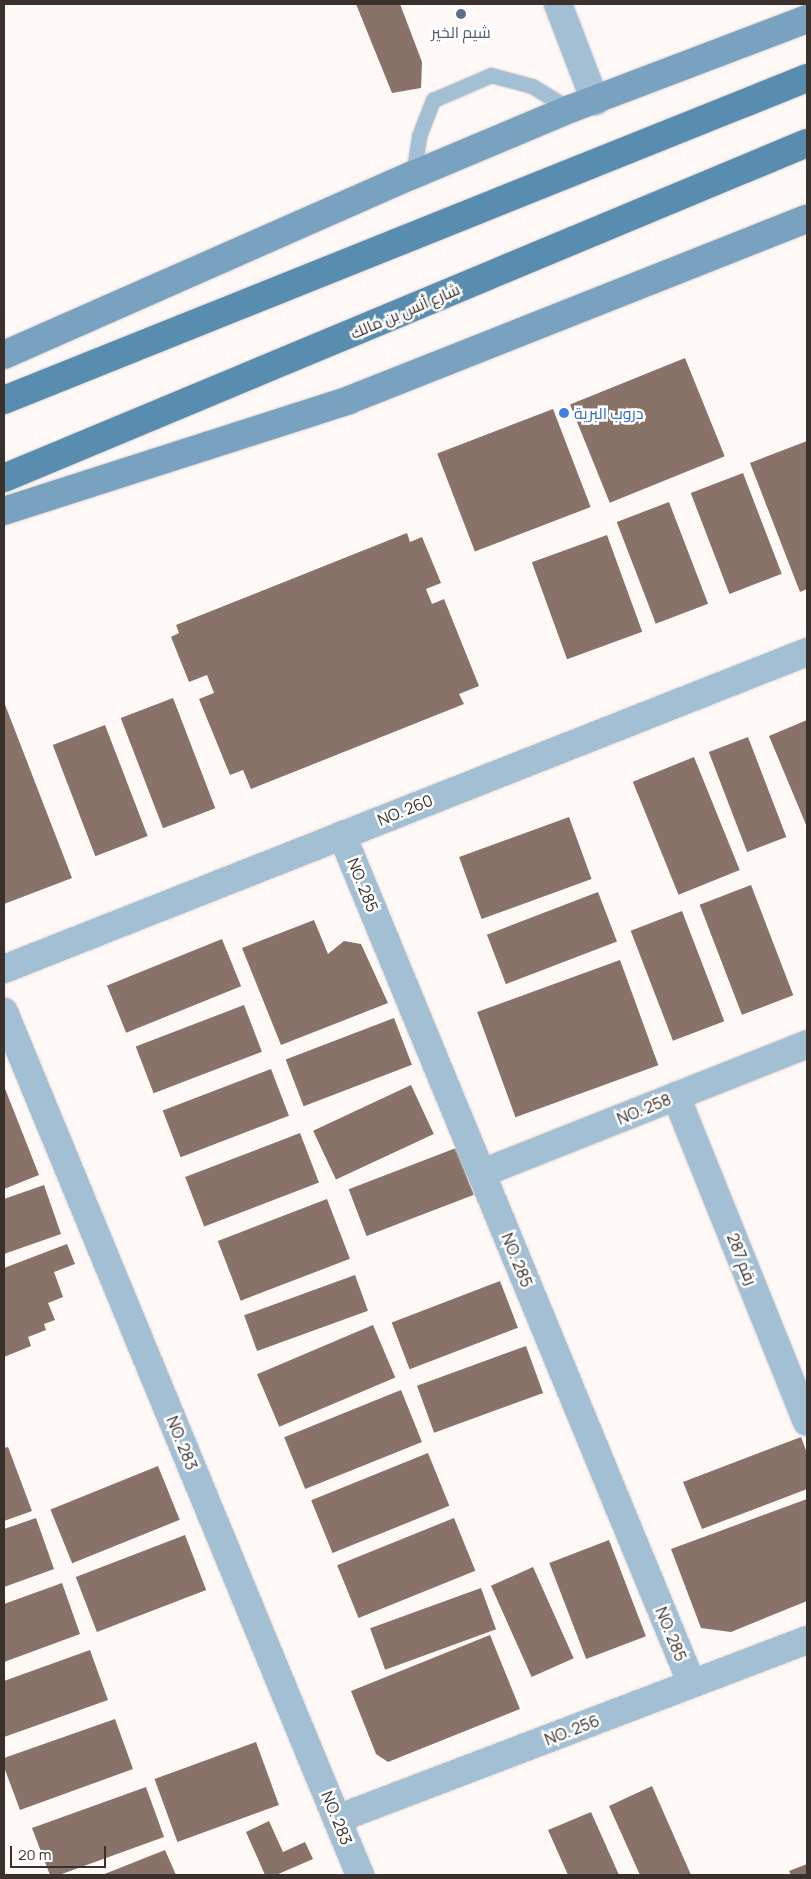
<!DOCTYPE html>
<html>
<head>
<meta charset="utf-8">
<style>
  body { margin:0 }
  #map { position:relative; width:811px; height:1879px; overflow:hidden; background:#fef8f6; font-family:Manrope,Cairo,sans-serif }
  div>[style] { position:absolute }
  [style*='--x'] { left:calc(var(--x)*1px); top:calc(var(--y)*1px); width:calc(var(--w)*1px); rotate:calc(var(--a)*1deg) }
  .building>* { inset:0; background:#897268; transform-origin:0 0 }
  .roads { filter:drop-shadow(0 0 1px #dbd4d2) drop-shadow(0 0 1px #dbd4d2) }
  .lane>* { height:15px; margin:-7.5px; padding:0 7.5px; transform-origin:7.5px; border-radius:7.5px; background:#a3bfd3 }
  .street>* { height:28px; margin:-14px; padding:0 14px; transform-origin:14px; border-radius:14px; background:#a3bfd3 }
  .secondary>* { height:28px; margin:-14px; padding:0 14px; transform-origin:14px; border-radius:14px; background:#78a2bf }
  .primary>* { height:28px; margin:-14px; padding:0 14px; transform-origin:14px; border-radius:14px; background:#588db0 }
  .dots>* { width:14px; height:14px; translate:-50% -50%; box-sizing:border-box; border:2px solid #fff; border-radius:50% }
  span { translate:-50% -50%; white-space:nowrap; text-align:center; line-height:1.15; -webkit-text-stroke:5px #fff; paint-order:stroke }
  .service-label { font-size:16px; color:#4e5e75 }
  .street-label { font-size:16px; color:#3a302c }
  .shop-label { font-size:16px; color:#366cbe }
  .left { translate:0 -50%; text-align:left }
  .frame { position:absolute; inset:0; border:5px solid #3a302c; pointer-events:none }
  .scale { position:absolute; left:10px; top:1846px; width:96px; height:22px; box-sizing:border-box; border:2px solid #3a302c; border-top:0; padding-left:6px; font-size:15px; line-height:18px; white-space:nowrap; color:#3a302c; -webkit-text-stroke:4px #fff; paint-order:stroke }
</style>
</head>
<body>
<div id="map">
  <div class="building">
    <i style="clip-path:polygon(356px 4px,400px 4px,422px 62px,421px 88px,392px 93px)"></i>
    <i style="left:685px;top:358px;width:106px;height:124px;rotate:68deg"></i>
    <i style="left:553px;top:409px;width:105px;height:124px;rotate:69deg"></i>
    <i style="clip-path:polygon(807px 441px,807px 589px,800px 592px,750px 463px)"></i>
    <i style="left:743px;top:473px;width:108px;height:56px;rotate:69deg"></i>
    <i style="left:669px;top:502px;width:109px;height:56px;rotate:69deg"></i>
    <i style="clip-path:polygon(407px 533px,410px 542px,422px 537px,441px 583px,426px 589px,432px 604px,444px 599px,479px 686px,459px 694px,464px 704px,251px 789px,243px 770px,230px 775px,199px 699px,214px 693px,207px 675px,189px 682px,171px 637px,179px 633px,176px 625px)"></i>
    <i style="left:607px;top:535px;width:103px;height:80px;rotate:70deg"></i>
    <i style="left:173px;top:698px;width:118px;height:56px;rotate:69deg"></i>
    <i style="clip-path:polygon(4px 702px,72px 878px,4px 904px)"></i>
    <i style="clip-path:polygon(807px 720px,807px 827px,769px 736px)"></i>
    <i style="left:105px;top:725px;width:119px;height:56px;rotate:69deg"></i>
    <i style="left:748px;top:737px;width:107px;height:42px;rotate:69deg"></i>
    <i style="left:694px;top:757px;width:122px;height:66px;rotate:68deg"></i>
    <i style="left:569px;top:817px;width:66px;height:117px;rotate:70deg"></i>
    <i style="left:751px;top:885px;width:118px;height:55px;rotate:69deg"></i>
    <i style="left:598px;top:892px;width:53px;height:119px;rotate:69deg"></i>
    <i style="left:682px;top:911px;width:118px;height:55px;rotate:69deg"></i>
    <i style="clip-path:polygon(314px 920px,328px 954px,344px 941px,361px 944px,388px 1003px,281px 1045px,242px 948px)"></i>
    <i style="left:222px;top:939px;width:51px;height:124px;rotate:68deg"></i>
    <i style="left:620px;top:960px;width:112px;height:152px;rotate:70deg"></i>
    <i style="left:244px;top:1005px;width:50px;height:116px;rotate:69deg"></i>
    <i style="left:394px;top:1018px;width:50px;height:116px;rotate:69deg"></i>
    <i style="left:271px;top:1069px;width:50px;height:116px;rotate:69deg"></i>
    <i style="left:411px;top:1085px;width:54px;height:108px;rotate:65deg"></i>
    <i style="clip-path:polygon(4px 1086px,39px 1175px,4px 1189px)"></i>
    <i style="left:300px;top:1133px;width:53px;height:123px;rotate:69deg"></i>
    <i style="left:456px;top:1148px;width:50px;height:115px;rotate:69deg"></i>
    <i style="clip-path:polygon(44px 1185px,61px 1234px,4px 1254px,4px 1199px)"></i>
    <i style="left:327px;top:1199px;width:64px;height:117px;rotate:69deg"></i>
    <i style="clip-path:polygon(67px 1244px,75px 1264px,54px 1272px,63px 1297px,48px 1303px,55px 1320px,44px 1324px,46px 1330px,28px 1337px,31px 1346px,4px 1357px,4px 1268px)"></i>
    <i style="left:355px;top:1275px;width:38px;height:118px;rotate:70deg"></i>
    <i style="left:500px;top:1281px;width:50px;height:116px;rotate:69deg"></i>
    <i style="left:373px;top:1325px;width:57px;height:126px;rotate:67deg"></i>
    <i style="left:526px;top:1346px;width:50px;height:116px;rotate:70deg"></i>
    <i style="left:401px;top:1390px;width:56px;height:126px;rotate:68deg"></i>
    <i style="clip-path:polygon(801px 1437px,807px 1453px,807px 1489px,702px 1529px,683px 1482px)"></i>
    <i style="clip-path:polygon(8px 1447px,32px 1511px,4px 1521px,4px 1448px)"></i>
    <i style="left:428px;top:1453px;width:57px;height:126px;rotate:68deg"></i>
    <i style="left:158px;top:1466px;width:58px;height:116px;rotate:68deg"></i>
    <i style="clip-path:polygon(807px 1499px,807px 1601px,731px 1632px,701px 1628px,671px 1549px)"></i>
    <i style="clip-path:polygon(36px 1518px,54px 1569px,4px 1587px,4px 1529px)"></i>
    <i style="left:454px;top:1518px;width:57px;height:126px;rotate:68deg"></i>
    <i style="left:185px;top:1535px;width:59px;height:117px;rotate:69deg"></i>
    <i style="left:609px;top:1540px;width:103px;height:64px;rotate:69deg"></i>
    <i style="left:533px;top:1567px;width:100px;height:46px;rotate:66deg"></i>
    <i style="clip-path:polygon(62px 1583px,80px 1634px,4px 1662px,4px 1604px)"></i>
    <i style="left:481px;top:1588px;width:44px;height:118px;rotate:70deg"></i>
    <i style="clip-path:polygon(490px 1635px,520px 1709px,388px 1762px,376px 1754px,351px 1691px)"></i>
    <i style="clip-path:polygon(90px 1650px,108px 1700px,4px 1737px,4px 1681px)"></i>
    <i style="clip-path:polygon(115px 1719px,133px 1769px,20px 1810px,4px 1767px,4px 1758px)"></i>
    <i style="left:256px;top:1742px;width:67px;height:108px;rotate:70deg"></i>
    <i style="clip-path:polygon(652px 1786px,691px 1875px,640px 1875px,609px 1806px)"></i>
    <i style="clip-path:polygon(146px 1787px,164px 1837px,59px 1875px,50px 1875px,32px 1828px)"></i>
    <i style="clip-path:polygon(591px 1812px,619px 1875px,568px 1875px,548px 1830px)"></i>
    <i style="clip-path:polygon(269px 1821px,283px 1852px,305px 1842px,313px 1859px,276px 1875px,265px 1875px,246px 1832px)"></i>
    <i style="clip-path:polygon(165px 1850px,176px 1875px,102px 1875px)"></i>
    <i style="clip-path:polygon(807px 1864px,807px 1875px,791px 1875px,789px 1871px)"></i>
  </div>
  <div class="roads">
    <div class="lane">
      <i style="--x:413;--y:175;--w:39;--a:-81"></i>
      <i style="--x:419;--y:136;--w:39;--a:-69"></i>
      <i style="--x:433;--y:100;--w:63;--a:-23.3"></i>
      <i style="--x:491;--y:75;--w:42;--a:15"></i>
      <i style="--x:532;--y:86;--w:44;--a:31.2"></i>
    </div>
    <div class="street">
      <i style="--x:558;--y:4;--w:104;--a:69.1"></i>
      <i style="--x:342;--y:835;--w:918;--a:67.6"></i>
      <i style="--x:4;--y:969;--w:863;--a:-21.54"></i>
      <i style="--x:4;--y:1012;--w:934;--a:67.58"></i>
      <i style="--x:676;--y:1096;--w:351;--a:68.1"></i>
      <i style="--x:482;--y:1173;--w:350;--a:-21.6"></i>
      <i style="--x:337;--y:1819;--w:503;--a:-20.85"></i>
    </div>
    <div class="secondary">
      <i style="--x:4;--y:355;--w:447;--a:-23.8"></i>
      <i style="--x:413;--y:175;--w:170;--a:-22.8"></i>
      <i style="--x:570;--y:109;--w:254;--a:-20.8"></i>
      <i style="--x:4;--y:511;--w:362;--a:-17.8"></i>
      <i style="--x:349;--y:400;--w:492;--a:-21.6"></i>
    </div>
    <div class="primary">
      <i style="--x:4;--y:400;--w:865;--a:-21.85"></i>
      <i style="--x:4;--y:478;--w:870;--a:-22.65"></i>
    </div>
  </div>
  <div class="dots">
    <i style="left:461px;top:14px;background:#5c6f8a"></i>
    <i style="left:564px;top:413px;background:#3f7fe0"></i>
  </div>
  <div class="service-label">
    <span style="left:461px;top:32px">شيم الخير</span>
  </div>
  <div class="street-label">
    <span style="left:405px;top:311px;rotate:-23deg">شارع أنس بن مالك</span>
    <span style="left:405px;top:810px;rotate:-22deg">NO. 260</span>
    <span style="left:363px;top:885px;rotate:68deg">NO. 285</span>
    <span style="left:644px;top:1109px;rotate:-22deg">NO. 258</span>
    <span style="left:742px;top:1259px;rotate:68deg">رقم 287</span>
    <span style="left:517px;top:1260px;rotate:68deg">NO. 285</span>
    <span style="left:182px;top:1443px;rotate:68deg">NO. 283</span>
    <span style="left:671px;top:1634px;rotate:68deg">NO. 285</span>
    <span style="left:572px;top:1730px;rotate:-21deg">NO. 256</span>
    <span style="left:337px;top:1818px;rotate:68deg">NO. 283</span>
  </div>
  <div class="shop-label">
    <span class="left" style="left:574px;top:413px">دروب البرية</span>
  </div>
  <div class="frame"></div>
  <div class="scale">20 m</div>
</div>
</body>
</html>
